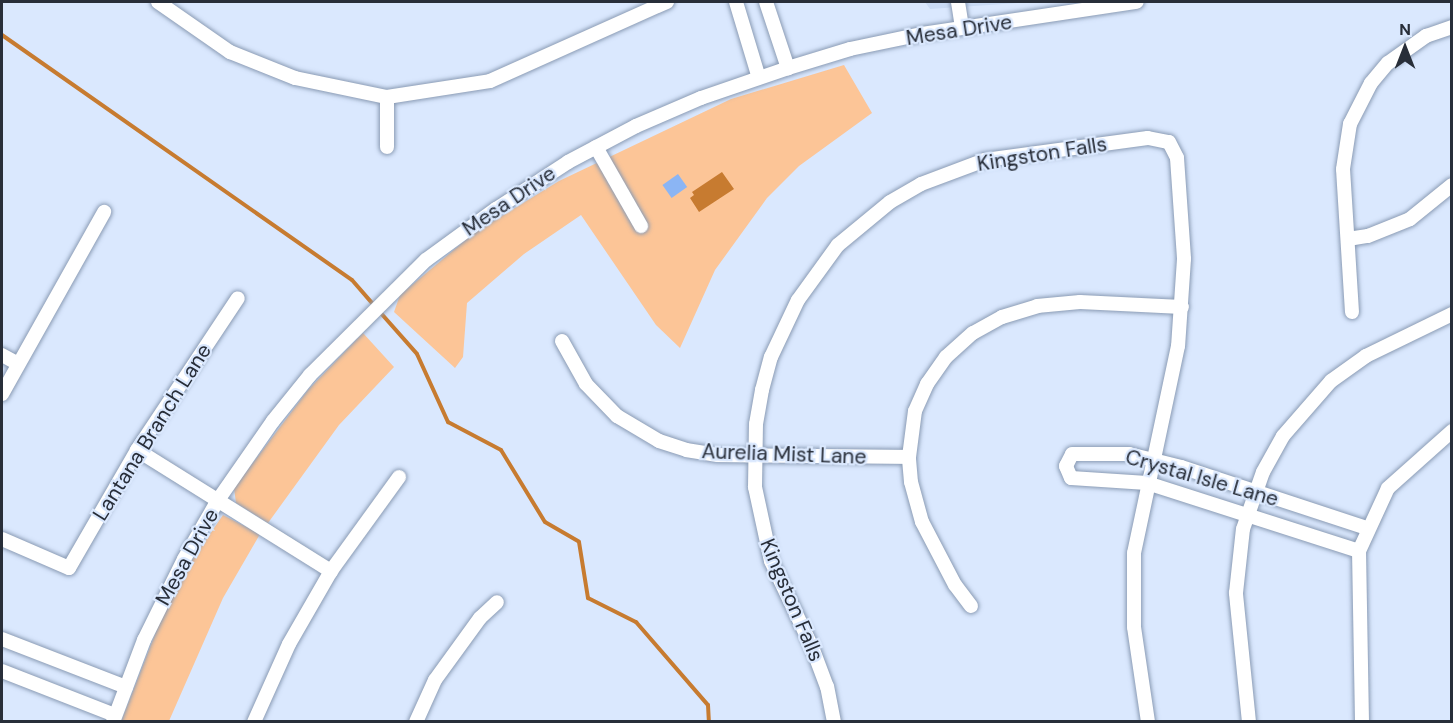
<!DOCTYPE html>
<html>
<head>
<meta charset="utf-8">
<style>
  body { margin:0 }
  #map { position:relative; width:1453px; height:723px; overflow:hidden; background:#dae8fe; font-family:"DM Sans",sans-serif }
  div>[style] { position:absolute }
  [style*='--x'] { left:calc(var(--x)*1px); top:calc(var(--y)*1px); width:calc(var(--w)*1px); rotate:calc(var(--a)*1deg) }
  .built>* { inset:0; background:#cadbf5 }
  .green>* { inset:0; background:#fcc597 }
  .water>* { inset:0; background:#c77b30 }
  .stream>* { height:4px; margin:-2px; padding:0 2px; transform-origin:2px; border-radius:2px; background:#c77b30 }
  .building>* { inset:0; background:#8bb5f4; transform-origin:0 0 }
  .roads { filter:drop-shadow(0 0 2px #8a9bb4) drop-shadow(0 0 2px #8a9bb4) }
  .minor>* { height:14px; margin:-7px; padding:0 7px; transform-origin:7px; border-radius:7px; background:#fff }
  span { translate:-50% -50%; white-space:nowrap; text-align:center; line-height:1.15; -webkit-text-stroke:4.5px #dae8fe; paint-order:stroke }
  .street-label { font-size:21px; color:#282e39 }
  .frame { position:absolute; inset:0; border:3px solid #282e39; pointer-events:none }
  .north { position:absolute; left:1375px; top:18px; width:60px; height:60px; -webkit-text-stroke:4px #dae8fe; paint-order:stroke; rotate:0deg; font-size:16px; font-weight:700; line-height:24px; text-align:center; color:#282e39 }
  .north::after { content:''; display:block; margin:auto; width:21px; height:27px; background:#282e39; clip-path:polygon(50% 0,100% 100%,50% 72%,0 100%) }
</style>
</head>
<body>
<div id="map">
  <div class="built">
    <i style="clip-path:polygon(925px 2px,1032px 2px,930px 9px)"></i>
  </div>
  <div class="green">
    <i style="clip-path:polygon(844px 65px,872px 113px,799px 166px,767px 198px,715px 270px,680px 348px,656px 325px,581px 215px,524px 254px,467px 303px,463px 357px,455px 368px,394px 312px,400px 295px,474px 233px,559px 181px,731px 99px)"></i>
    <i style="clip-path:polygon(363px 333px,394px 367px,339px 425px,268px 523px,236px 503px,234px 488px,308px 390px)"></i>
    <i style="clip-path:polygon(223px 515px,260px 534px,223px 598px,169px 721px,121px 722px,161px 619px,186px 569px)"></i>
  </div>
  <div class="water">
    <i style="clip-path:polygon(722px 172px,734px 189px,699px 212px,690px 198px,694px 195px,692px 192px)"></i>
  </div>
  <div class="stream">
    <i style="--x:2;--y:35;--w:427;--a:35"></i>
    <i style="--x:352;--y:280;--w:33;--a:49"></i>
    <i style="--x:379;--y:311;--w:57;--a:48.5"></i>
    <i style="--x:417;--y:354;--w:75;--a:65.5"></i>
    <i style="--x:448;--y:422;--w:60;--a:27.8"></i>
    <i style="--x:501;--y:450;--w:84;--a:58.6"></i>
    <i style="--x:545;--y:522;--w:39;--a:30"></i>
    <i style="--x:579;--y:542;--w:57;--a:80.9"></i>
    <i style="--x:588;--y:598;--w:54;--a:26.6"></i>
    <i style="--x:636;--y:622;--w:110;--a:49.1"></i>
    <i style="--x:708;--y:705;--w:17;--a:87"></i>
  </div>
  <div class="building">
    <i style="left:678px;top:174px;width:16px;height:19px;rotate:55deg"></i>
  </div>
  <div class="roads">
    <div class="minor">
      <i style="--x:158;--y:2;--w:88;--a:34.8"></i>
      <i style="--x:230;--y:52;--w:70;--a:21.8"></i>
      <i style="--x:295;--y:78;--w:94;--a:11.7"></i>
      <i style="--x:387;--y:97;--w:104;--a:-8.8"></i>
      <i style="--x:490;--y:81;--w:194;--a:-24.1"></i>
      <i style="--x:736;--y:2;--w:79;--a:73.2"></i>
      <i style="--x:766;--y:2;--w:70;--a:71.6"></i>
      <i style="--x:958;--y:2;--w:26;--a:81"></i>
      <i style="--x:387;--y:147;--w:50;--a:-90"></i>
      <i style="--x:596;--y:147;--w:91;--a:60.3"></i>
      <i style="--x:1348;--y:239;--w:20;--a:-9"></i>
      <i style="--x:1368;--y:236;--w:45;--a:-22"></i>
      <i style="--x:1410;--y:219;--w:54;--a:-39"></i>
      <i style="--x:1352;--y:312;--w:143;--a:-93.6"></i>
      <i style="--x:1343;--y:169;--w:46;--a:-81.2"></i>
      <i style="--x:1350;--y:124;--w:46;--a:-62.9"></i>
      <i style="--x:1371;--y:83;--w:26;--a:-50"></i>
      <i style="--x:1388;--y:63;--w:47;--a:-35.4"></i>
      <i style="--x:1426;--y:36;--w:28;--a:-19"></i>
      <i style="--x:562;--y:341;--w:49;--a:60.8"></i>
      <i style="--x:586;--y:384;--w:45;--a:45.9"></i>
      <i style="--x:617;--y:416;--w:49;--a:30.8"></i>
      <i style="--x:659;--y:441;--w:28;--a:18"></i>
      <i style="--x:686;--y:450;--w:32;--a:9"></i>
      <i style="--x:718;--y:455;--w:191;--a:0.6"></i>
      <i style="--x:2;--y:355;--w:18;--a:29"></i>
      <i style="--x:2;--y:394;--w:209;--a:-60.7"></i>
      <i style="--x:137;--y:450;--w:229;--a:32"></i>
      <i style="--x:2;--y:539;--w:73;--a:23.4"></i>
      <i style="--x:69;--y:568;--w:136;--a:-60"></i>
      <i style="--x:137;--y:450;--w:182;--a:-56.4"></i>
      <i style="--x:1359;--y:551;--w:223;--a:-162.2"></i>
      <i style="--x:1147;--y:483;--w:76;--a:-176.2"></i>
      <i style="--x:1071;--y:478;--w:13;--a:-113"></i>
      <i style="--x:1066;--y:466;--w:13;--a:-63"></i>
      <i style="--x:1072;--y:454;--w:57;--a:0"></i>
      <i style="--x:1129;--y:454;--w:54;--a:14"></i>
      <i style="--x:1181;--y:467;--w:195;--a:18.2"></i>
      <i style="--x:971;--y:606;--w:26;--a:-127"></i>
      <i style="--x:955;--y:585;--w:71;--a:-117.6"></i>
      <i style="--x:922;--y:522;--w:41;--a:-105.4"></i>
      <i style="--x:911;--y:482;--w:25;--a:-95"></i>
      <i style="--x:909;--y:457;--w:46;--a:-82.6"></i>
      <i style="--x:915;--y:411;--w:30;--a:-66"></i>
      <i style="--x:927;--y:384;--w:33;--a:-55"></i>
      <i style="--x:946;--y:357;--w:36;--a:-42"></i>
      <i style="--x:973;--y:333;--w:33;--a:-29"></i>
      <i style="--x:1002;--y:317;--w:37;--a:-17"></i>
      <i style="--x:1037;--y:306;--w:43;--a:-5.3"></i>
      <i style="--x:1080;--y:302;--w:102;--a:2.8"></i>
      <i style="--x:2;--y:639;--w:133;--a:21.2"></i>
      <i style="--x:2;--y:671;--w:121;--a:21.3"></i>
      <i style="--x:113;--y:722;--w:88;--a:-69.3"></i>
      <i style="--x:144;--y:640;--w:90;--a:-63.7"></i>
      <i style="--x:184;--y:559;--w:68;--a:-60"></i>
      <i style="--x:218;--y:500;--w:96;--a:-55.2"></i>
      <i style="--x:273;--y:421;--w:59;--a:-51.2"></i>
      <i style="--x:310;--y:375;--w:163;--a:-44.8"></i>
      <i style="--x:426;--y:260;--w:87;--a:-36.1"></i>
      <i style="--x:496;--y:209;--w:86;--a:-33.1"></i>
      <i style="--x:568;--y:162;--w:77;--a:-27.9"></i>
      <i style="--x:636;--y:126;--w:71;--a:-23.3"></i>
      <i style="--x:701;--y:98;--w:92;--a:-19"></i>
      <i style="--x:788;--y:68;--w:65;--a:-17"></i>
      <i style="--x:850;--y:49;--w:74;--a:-11.8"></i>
      <i style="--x:922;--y:34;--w:217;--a:-8.5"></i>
      <i style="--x:254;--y:722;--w:85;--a:-65.8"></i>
      <i style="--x:289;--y:644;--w:84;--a:-60.1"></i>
      <i style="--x:331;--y:571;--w:116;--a:-54.1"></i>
      <i style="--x:416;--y:722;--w:46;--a:-65.7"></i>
      <i style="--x:435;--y:680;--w:77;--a:-54"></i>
      <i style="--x:480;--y:618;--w:23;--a:-43"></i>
      <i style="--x:834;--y:722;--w:36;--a:-101"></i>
      <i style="--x:827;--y:687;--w:43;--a:-110.6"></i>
      <i style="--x:812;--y:647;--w:95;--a:-115.5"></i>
      <i style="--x:771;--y:561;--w:76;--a:-102.2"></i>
      <i style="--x:755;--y:487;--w:63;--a:-89.1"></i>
      <i style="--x:756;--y:424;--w:35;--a:-80"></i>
      <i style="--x:762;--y:390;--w:34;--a:-75"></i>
      <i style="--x:771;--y:357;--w:63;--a:-64.7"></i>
      <i style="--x:798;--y:300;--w:68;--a:-54"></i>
      <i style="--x:838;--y:245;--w:67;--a:-39.6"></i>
      <i style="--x:890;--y:202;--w:36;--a:-30"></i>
      <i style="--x:921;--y:184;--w:68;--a:-20.6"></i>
      <i style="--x:985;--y:160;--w:164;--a:-7.7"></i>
      <i style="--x:1148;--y:138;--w:21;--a:11"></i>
      <i style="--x:1169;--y:142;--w:18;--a:63"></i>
      <i style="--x:1177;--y:158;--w:101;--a:86"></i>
      <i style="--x:1184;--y:259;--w:87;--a:93.9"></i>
      <i style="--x:1178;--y:346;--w:212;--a:102"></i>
      <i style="--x:1134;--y:553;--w:74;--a:90"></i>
      <i style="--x:1134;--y:627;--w:96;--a:81.6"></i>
      <i style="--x:1249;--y:722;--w:130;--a:-95.8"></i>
      <i style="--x:1236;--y:593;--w:64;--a:-83.8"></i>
      <i style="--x:1243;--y:529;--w:60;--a:-70.7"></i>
      <i style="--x:1263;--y:472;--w:41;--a:-60.9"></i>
      <i style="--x:1283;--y:436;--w:73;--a:-48.9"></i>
      <i style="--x:1331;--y:381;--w:43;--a:-35.5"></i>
      <i style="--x:1366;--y:356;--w:96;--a:-26"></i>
      <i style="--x:1362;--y:722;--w:171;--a:-91"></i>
      <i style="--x:1359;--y:551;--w:69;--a:-65.3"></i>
      <i style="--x:1388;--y:488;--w:86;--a:-41.7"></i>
    </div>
  </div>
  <div class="street-label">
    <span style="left:959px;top:30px;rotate:-9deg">Mesa Drive</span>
    <span style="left:1042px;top:154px;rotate:-9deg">Kingston Falls</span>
    <span style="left:509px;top:201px;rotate:-34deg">Mesa Drive</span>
    <span style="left:152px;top:432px;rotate:-58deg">Lantana Branch Lane</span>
    <span style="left:784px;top:454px;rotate:2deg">Aurelia Mist Lane</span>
    <span style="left:1202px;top:478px;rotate:16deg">Crystal Isle Lane</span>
    <span style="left:187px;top:557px;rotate:-61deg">Mesa Drive</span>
    <span style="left:792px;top:600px;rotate:67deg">Kingston Falls</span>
  </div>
  <div class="frame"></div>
  <div class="north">N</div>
</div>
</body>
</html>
